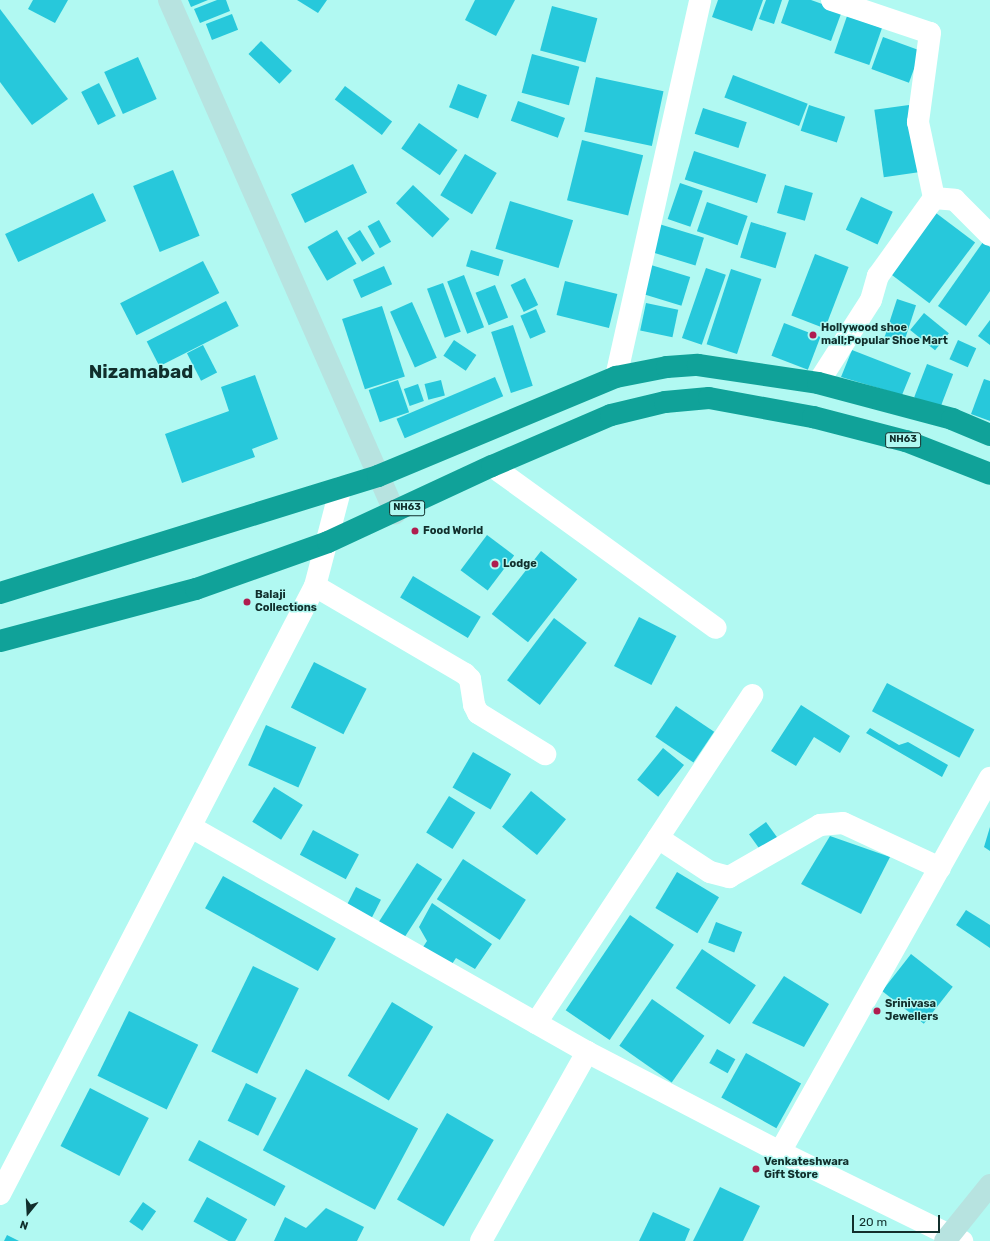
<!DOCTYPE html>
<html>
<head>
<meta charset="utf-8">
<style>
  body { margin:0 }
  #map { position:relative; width:990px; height:1241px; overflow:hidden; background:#b1f9f2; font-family:Rubik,sans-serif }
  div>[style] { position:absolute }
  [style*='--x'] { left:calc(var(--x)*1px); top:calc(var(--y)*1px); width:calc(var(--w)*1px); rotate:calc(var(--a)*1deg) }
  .building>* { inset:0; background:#27c8db; transform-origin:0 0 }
  .street>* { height:22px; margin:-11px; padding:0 11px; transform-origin:11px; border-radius:11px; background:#fff }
  .secondary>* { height:22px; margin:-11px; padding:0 11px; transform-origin:11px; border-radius:11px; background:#b7e3e0 }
  .highway>* { height:22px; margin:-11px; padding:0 11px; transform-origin:11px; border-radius:11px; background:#10a299 }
  .dots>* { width:11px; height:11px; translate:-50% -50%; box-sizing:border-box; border:2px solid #b1f9f2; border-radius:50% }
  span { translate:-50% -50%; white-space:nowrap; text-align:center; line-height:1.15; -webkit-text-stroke:3px #b1f9f2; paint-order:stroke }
  .shield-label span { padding:1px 3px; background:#b1f9f2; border:1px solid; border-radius:3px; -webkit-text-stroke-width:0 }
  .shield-label { font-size:10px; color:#112f2c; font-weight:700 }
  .poi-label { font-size:11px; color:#112f2c; font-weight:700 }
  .left { translate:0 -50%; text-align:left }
  .town-label { font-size:19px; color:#112f2c; font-weight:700 }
  .north { position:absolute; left:8px; top:1193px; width:40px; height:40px; -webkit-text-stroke:3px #b1f9f2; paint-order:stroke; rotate:198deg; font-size:11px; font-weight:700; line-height:16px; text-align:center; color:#112f2c }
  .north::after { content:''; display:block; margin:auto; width:14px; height:18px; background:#112f2c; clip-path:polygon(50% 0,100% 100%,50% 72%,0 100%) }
  .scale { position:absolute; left:852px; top:1215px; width:88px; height:18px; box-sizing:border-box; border:2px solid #112f2c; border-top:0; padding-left:5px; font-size:12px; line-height:14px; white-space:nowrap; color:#112f2c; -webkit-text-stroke:3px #b1f9f2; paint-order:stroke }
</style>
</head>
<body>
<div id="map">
  <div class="building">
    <i style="clip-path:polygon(33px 0,68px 0,55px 23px,28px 9px)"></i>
    <i style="clip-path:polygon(188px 0,208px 0,191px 7px)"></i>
    <i style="clip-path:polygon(217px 0,226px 0,230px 11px,200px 23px,194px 9px)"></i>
    <i style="clip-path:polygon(297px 0,327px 0,318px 13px)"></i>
    <i style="clip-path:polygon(475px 0,515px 0,496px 36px,465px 20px)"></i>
    <i style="clip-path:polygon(718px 0,763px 0,752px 31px,712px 17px)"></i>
    <i style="clip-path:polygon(766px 0,782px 0,774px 24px,759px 19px)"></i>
    <i style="clip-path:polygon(789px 0,811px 0,842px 11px,831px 41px,781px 23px)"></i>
    <i style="left:552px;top:6px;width:47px;height:46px;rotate:15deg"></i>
    <i style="clip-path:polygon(0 9px,68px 99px,32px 125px,0 82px)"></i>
    <i style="left:232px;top:14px;width:17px;height:28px;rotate:69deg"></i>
    <i style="left:847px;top:16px;width:37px;height:39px;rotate:19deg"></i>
    <i style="left:883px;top:37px;width:40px;height:34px;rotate:20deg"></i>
    <i style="left:261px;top:41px;width:43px;height:18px;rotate:44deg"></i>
    <i style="left:532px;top:54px;width:49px;height:40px;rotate:15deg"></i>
    <i style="left:138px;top:57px;width:46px;height:37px;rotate:66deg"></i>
    <i style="left:733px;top:75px;width:80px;height:24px;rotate:21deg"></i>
    <i style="left:596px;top:77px;width:69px;height:56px;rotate:12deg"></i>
    <i style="left:99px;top:83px;width:37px;height:20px;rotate:63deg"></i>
    <i style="left:458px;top:84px;width:31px;height:25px;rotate:21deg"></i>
    <i style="left:345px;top:86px;width:59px;height:17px;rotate:37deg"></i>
    <i style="left:518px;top:101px;width:50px;height:21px;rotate:20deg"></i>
    <i style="left:809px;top:105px;width:38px;height:27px;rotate:18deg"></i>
    <i style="left:909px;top:105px;width:68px;height:35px;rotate:82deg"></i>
    <i style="left:703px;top:108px;width:46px;height:27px;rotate:18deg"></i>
    <i style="left:419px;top:123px;width:47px;height:31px;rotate:35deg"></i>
    <i style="left:582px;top:140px;width:63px;height:62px;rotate:14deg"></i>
    <i style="left:694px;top:151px;width:76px;height:30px;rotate:18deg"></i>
    <i style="left:465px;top:154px;width:37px;height:48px;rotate:31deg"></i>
    <i style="left:353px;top:164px;width:32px;height:69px;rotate:64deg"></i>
    <i style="left:173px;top:170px;width:71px;height:43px;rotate:68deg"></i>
    <i style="left:680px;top:183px;width:24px;height:38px;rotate:19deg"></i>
    <i style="left:413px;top:185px;width:50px;height:25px;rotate:43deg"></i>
    <i style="left:785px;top:185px;width:29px;height:29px;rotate:16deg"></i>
    <i style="left:93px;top:193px;width:31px;height:97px;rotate:65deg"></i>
    <i style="left:861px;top:197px;width:35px;height:36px;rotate:25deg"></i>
    <i style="left:510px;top:201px;width:66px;height:50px;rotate:17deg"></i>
    <i style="left:707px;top:202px;width:43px;height:31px;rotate:19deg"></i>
    <i style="left:936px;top:213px;width:49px;height:76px;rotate:37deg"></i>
    <i style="left:379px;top:220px;width:25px;height:13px;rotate:61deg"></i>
    <i style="left:751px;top:222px;width:37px;height:37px;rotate:17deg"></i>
    <i style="left:659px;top:224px;width:47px;height:29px;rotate:17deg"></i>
    <i style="left:337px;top:230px;width:39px;height:34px;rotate:60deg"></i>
    <i style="left:360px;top:230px;width:28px;height:15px;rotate:58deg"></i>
    <i style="clip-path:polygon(983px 242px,990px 247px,990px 291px,966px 326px,938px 306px)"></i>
    <i style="left:471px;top:250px;width:34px;height:17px;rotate:17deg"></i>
    <i style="left:815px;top:254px;width:36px;height:66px;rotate:21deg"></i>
    <i style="left:203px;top:261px;width:36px;height:93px;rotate:63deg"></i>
    <i style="left:651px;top:265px;width:41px;height:30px;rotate:17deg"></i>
    <i style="left:384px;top:266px;width:20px;height:34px;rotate:66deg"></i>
    <i style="left:706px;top:268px;width:21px;height:74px;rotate:19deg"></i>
    <i style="left:731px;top:269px;width:32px;height:79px;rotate:18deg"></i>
    <i style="left:464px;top:275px;width:56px;height:18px;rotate:69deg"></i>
    <i style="left:525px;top:278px;width:30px;height:16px;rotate:64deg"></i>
    <i style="left:565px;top:281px;width:54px;height:35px;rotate:14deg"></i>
    <i style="left:443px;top:283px;width:52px;height:17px;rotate:70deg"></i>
    <i style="left:495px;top:285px;width:35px;height:21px;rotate:68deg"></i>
    <i style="left:897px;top:299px;width:20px;height:40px;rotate:18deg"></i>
    <i style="left:226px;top:301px;width:28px;height:89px;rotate:63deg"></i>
    <i style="left:412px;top:302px;width:61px;height:24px;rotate:66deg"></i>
    <i style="left:646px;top:303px;width:33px;height:28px;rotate:12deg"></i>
    <i style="left:382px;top:306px;width:74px;height:42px;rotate:72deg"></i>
    <i style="left:536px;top:309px;width:25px;height:17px;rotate:67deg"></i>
    <i style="left:924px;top:313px;width:32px;height:22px;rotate:39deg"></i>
    <i style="clip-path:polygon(990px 320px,990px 345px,978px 336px)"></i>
    <i style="left:784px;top:323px;width:39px;height:35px;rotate:21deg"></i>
    <i style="left:513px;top:325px;width:64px;height:23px;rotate:72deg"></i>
    <i style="left:454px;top:340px;width:27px;height:19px;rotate:34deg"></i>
    <i style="left:958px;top:340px;width:20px;height:21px;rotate:24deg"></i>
    <i style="left:203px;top:345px;width:31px;height:18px;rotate:63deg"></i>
    <i style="clip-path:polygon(852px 350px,911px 373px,902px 395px,841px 377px)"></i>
    <i style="left:927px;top:364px;width:28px;height:36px;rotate:21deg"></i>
    <i style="clip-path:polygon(255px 375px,278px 439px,252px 449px,255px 457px,182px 483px,165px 434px,229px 411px,221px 387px)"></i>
    <i style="left:495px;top:377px;width:21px;height:107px;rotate:67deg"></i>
    <i style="clip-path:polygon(984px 379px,990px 381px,990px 421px,971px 414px)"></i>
    <i style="left:398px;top:380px;width:34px;height:31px;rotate:71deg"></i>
    <i style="left:441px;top:380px;width:16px;height:17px;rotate:76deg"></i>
    <i style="left:418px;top:384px;width:18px;height:15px;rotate:71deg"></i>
    <i style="left:487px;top:535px;width:34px;height:44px;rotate:37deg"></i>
    <i style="left:541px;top:551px;width:46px;height:80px;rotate:38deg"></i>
    <i style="left:413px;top:576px;width:79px;height:25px;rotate:31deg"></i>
    <i style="left:639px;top:617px;width:42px;height:55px;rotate:27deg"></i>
    <i style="left:554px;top:618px;width:41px;height:78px;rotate:37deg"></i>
    <i style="left:314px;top:662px;width:59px;height:51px;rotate:27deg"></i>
    <i style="left:887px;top:683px;width:99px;height:32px;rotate:28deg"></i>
    <i style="clip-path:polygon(801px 705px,850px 736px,840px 753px,814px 737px,796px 766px,771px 751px)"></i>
    <i style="left:676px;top:706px;width:46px;height:37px;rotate:34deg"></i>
    <i style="left:266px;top:725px;width:55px;height:44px;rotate:24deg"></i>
    <i style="clip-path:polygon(870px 728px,899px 745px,908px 742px,948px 765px,942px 777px,866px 733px)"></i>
    <i style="left:663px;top:748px;width:27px;height:41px;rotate:39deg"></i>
    <i style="left:473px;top:752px;width:44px;height:41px;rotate:30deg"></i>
    <i style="left:274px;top:787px;width:34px;height:41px;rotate:32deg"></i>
    <i style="left:531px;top:791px;width:45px;height:46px;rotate:39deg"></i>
    <i style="left:449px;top:796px;width:31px;height:43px;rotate:32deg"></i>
    <i style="left:766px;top:822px;width:22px;height:21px;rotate:54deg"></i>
    <i style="clip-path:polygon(990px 827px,990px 851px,984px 847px)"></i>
    <i style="left:313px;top:830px;width:52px;height:28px;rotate:28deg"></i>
    <i style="clip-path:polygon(830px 836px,890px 857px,861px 914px,801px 884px)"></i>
    <i style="left:463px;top:859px;width:75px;height:48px;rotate:33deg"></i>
    <i style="left:417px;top:863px;width:30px;height:72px;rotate:33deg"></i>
    <i style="left:677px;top:872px;width:49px;height:42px;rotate:31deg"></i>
    <i style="left:223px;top:876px;width:129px;height:37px;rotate:29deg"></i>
    <i style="left:356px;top:887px;width:28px;height:21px;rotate:27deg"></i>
    <i style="clip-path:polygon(432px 903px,492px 944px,475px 969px,456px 958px,450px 967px,421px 950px,427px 941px,419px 927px)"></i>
    <i style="clip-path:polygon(966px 910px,990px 925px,990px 948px,956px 925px)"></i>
    <i style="left:630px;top:915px;width:53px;height:115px;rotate:34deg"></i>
    <i style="left:716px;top:922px;width:28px;height:22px;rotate:21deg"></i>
    <i style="left:702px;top:949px;width:65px;height:47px;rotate:34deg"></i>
    <i style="left:911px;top:954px;width:53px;height:47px;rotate:38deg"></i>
    <i style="left:253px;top:966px;width:51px;height:95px;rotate:26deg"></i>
    <i style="clip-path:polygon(784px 976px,829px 1004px,804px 1047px,752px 1023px)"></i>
    <i style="left:652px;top:999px;width:64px;height:57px;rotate:35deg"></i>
    <i style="left:392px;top:1002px;width:48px;height:86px;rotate:31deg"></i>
    <i style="left:129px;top:1011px;width:77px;height:72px;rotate:26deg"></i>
    <i style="left:717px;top:1049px;width:21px;height:16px;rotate:29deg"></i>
    <i style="left:746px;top:1053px;width:63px;height:51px;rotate:29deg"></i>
    <i style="left:306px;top:1069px;width:127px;height:92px;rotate:28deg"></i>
    <i style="left:246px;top:1083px;width:34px;height:42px;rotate:26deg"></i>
    <i style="left:90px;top:1088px;width:66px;height:65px;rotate:27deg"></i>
    <i style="left:447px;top:1113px;width:54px;height:100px;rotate:30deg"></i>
    <i style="left:199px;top:1140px;width:98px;height:23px;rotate:28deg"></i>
    <i style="clip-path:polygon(720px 1187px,760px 1206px,743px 1241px,693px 1241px)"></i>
    <i style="left:207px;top:1197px;width:46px;height:28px;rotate:29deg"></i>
    <i style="left:143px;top:1202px;width:16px;height:24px;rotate:35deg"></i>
    <i style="clip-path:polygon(326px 1208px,364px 1227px,357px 1241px,274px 1241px,285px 1217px,306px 1228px)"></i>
    <i style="clip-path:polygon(653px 1212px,690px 1229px,685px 1241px,639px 1241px)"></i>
    <i style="clip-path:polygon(7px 1235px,19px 1241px,4px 1241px)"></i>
  </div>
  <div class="street">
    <i style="--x:832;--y:0;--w:103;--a:18.6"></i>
    <i style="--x:930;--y:33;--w:90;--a:97.7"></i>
    <i style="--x:918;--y:122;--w:78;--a:78.1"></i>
    <i style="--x:616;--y:377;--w:386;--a:-77.4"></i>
    <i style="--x:818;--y:383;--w:98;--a:-57.4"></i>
    <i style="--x:871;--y:300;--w:25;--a:-74"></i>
    <i style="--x:878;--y:276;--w:96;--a:-54.3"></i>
    <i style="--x:934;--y:198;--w:21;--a:5"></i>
    <i style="--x:955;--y:200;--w:49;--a:45"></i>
    <i style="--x:492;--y:466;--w:276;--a:35.9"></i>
    <i style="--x:315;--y:586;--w:174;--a:30.4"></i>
    <i style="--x:465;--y:674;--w:7;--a:45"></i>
    <i style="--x:470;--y:679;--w:26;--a:81"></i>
    <i style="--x:474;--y:705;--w:9;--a:63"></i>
    <i style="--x:478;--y:713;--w:79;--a:31.5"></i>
    <i style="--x:191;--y:827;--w:455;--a:29.6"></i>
    <i style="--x:587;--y:1052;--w:217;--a:27.4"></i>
    <i style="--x:780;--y:1152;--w:203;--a:26.1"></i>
    <i style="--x:658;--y:838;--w:62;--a:33.2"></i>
    <i style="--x:710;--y:872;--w:20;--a:15"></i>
    <i style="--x:729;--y:877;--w:105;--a:-29.7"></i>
    <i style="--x:820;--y:825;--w:23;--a:-5"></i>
    <i style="--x:843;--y:823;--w:107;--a:24.9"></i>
    <i style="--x:536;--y:1023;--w:393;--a:-56.6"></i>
    <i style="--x:780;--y:1152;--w:429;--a:-60.7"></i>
    <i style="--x:0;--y:1194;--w:685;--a:-62.61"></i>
    <i style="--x:315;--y:586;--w:102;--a:-75.3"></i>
    <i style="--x:481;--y:1241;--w:217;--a:-60.7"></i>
  </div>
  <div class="secondary">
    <i style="--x:169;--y:0;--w:561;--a:66.22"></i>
    <i style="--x:945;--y:1241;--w:72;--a:-51.2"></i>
  </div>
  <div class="highway">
    <i style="--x:0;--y:593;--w:396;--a:-17.2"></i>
    <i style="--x:378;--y:476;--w:258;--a:-22.6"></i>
    <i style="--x:616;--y:377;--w:52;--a:-11.1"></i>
    <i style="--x:667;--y:367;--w:31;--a:-4"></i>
    <i style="--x:698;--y:365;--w:121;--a:8.5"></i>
    <i style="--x:818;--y:383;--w:139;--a:15"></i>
    <i style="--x:952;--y:419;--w:41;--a:22.8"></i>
    <i style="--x:0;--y:641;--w:203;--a:-14.9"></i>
    <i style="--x:196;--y:589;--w:140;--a:-19.6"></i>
    <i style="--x:328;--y:542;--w:181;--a:-24.9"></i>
    <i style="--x:492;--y:466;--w:129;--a:-23.2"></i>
    <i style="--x:611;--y:415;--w:56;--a:-13.5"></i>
    <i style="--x:665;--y:402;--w:44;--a:-5.2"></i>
    <i style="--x:709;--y:398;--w:106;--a:10.4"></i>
    <i style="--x:813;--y:417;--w:96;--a:14.5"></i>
    <i style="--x:906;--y:441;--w:90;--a:21.4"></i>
  </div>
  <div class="dots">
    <i style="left:813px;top:335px;background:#af1e4f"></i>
    <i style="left:415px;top:531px;background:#af1e4f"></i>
    <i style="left:495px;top:564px;background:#af1e4f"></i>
    <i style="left:247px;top:602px;background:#af1e4f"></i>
    <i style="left:877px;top:1011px;background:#af1e4f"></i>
    <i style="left:756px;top:1169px;background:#af1e4f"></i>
  </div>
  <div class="shield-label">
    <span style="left:903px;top:440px">NH63</span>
    <span style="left:407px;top:508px">NH63</span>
  </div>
  <div class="poi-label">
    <span class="left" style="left:821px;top:335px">Hollywood shoe<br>mall;Popular Shoe Mart</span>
    <span class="left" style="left:423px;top:531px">Food World</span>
    <span class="left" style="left:503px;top:564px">Lodge</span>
    <span class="left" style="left:255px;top:602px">Balaji<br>Collections</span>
    <span class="left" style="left:885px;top:1011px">Srinivasa<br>Jewellers</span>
    <span class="left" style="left:764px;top:1169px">Venkateshwara<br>Gift Store</span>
  </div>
  <div class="town-label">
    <span style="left:141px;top:372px">Nizamabad</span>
  </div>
  <div class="north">N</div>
  <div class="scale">20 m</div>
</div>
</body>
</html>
